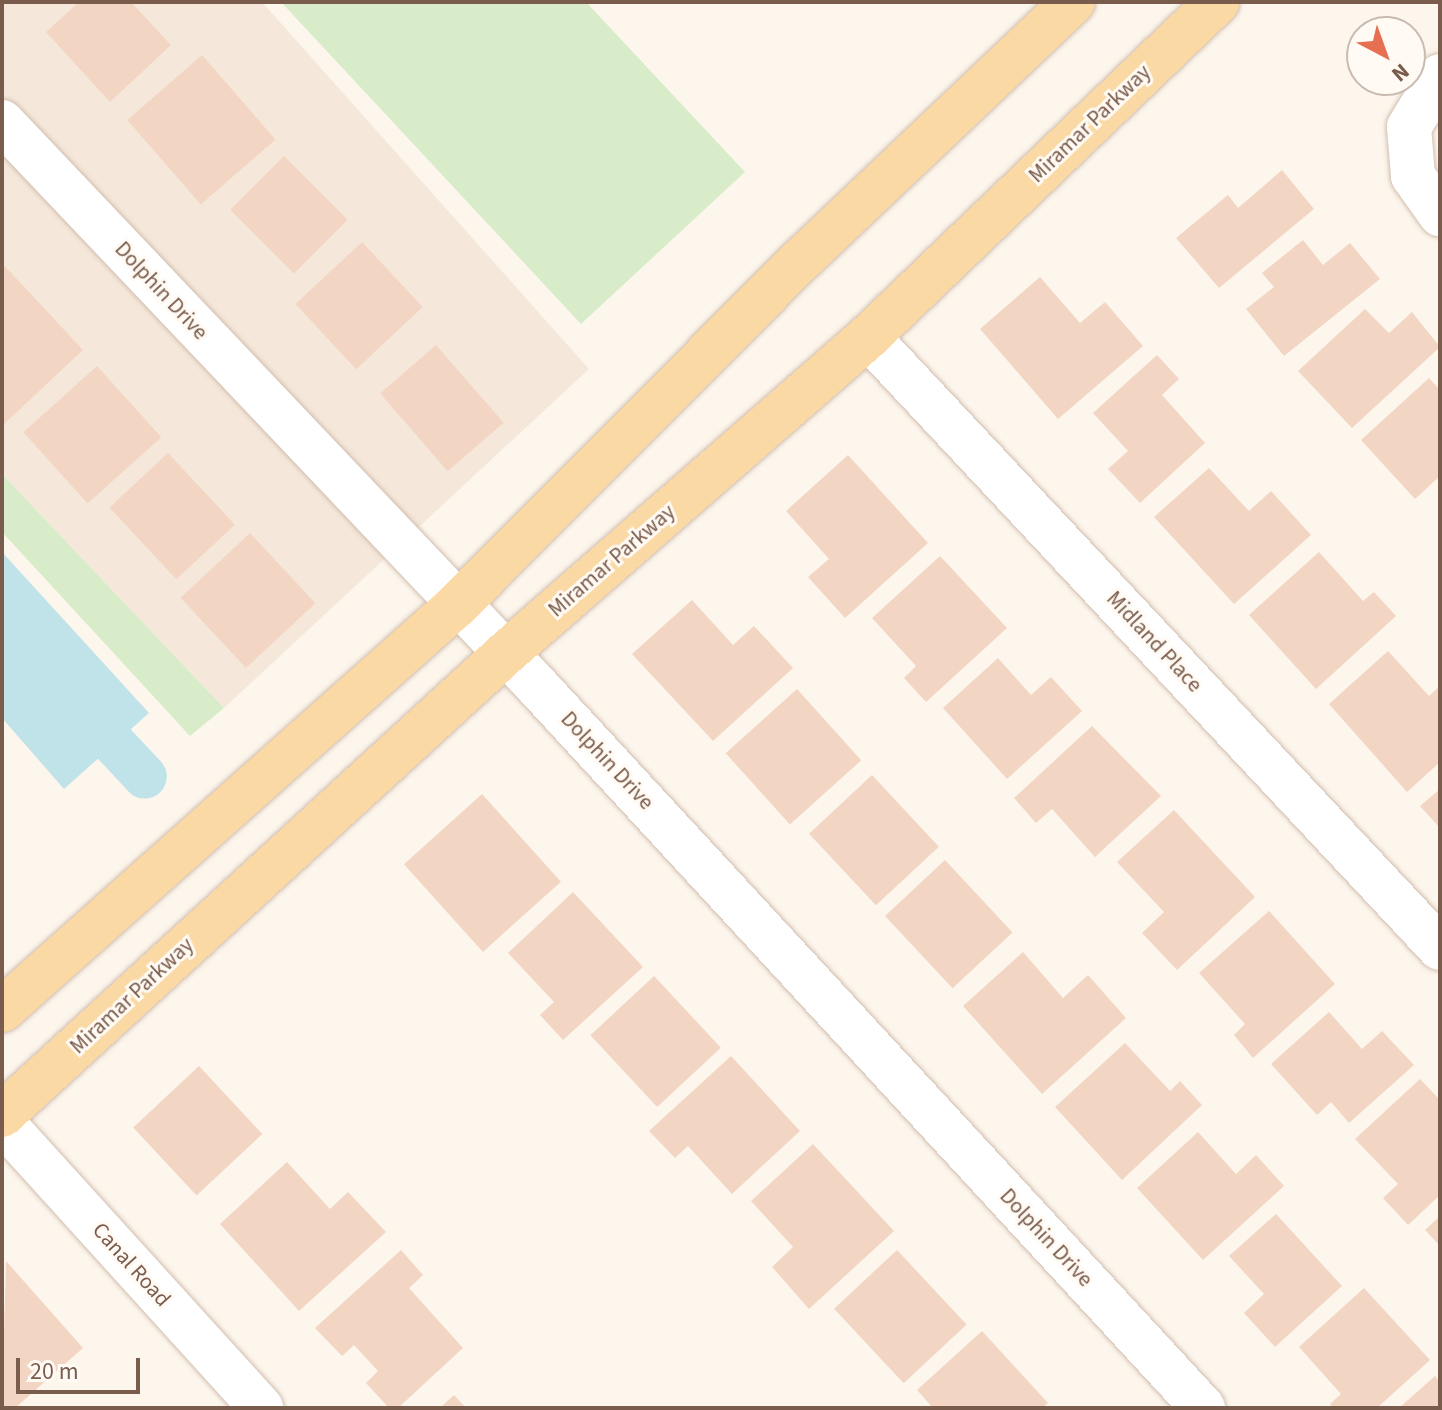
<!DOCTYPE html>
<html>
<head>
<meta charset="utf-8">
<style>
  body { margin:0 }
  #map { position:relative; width:1442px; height:1410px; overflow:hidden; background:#fdf6ec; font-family:"Source Sans 3",sans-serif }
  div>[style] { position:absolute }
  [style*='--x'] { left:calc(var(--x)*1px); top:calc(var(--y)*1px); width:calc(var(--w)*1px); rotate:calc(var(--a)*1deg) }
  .residential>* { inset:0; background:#f5e8da }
  .green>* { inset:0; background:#d8ecc9 }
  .water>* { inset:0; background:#bfe3e8 }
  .canal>* { height:44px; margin:-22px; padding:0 22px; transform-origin:22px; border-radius:22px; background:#bfe3e8 }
  .building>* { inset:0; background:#f3d5c3; transform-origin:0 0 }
  .roads { filter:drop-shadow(0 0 2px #d1beb0) drop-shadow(0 0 2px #d1beb0) }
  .minor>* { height:44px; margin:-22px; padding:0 22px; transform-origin:22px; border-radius:22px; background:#fff }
  .major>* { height:44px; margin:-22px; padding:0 22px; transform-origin:22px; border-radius:22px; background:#fbd9a5 }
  span { translate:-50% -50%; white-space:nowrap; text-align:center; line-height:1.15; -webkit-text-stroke:6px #fffaf3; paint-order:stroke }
  .street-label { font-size:22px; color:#7a5c4d }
  .frame { position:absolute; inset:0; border:4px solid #7a5c4d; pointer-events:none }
  .north { position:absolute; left:1346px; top:16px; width:80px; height:80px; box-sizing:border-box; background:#fffaf3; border:2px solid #cabbb1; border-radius:50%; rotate:139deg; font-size:22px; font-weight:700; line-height:32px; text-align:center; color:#7a5c4d }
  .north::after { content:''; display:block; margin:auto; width:28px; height:36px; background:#e76f51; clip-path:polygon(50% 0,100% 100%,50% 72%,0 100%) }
  .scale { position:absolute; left:16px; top:1358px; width:124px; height:36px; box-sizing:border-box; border:4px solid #7a5c4d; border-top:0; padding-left:10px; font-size:24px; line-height:28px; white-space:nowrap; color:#7a5c4d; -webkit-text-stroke:6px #fffaf3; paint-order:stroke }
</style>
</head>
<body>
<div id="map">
  <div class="residential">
    <i style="clip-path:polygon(2px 2px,262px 2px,589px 369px,224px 708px,2px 474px)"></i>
  </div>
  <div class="green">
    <i style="clip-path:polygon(281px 2px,586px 2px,745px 172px,581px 324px)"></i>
    <i style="clip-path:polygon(2px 474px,224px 708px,190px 736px,2px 532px)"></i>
  </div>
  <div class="water">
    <i style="clip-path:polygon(2px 552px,149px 713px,64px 789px,2px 718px)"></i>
  </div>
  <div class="canal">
    <i style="--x:2;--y:624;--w:209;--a:46.9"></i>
  </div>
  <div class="building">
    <i style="clip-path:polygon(79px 2px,131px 2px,171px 45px,110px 102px,46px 32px)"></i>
    <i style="left:202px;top:55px;width:112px;height:99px;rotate:49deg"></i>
    <i style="left:284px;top:156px;width:90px;height:76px;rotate:45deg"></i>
    <i style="clip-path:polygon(1282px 170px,1314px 209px,1219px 288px,1176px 238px,1228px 195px,1238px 208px)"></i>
    <i style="clip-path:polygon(1303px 240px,1323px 265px,1350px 243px,1380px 279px,1284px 356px,1246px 309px,1274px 287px,1262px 273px)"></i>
    <i style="left:362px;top:242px;width:89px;height:91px;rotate:47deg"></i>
    <i style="clip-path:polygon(2px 263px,83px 350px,2px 426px)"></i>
    <i style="clip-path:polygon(1040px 277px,1080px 323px,1105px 302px,1143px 346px,1058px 419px,980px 329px)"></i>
    <i style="clip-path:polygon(1365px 309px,1389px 333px,1412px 312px,1440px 347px,1352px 428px,1298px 371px)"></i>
    <i style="left:436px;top:345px;width:103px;height:74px;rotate:49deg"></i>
    <i style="clip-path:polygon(1157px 355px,1179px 379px,1162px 395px,1205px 443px,1140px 503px,1108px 469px,1128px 451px,1093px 413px)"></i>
    <i style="left:97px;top:366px;width:96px;height:99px;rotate:48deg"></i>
    <i style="clip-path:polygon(1429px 378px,1440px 390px,1440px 476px,1415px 499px,1361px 440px)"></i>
    <i style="left:168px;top:453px;width:98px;height:80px;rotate:47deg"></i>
    <i style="clip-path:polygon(848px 455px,928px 543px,845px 618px,808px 577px,829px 559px,786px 511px)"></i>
    <i style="clip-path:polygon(1209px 468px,1249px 511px,1271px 491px,1311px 535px,1234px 604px,1154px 517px)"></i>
    <i style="left:250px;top:533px;width:96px;height:95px;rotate:47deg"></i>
    <i style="clip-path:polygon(1319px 552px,1363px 601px,1374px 592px,1396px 616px,1316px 689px,1249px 615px)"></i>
    <i style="clip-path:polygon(940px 556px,1007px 628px,926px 702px,904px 678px,916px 666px,872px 618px)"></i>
    <i style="clip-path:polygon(692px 600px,733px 645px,754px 626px,793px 668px,713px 741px,632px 654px)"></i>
    <i style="clip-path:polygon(1388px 651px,1429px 696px,1440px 686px,1440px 762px,1407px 792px,1329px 704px)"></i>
    <i style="clip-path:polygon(998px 658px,1031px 695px,1051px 677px,1082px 711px,1007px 779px,943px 708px)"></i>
    <i style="left:797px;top:689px;width:96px;height:96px;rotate:48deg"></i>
    <i style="clip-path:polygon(1092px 726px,1161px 796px,1095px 857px,1052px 809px,1036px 823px,1014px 798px)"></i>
    <i style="left:872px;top:775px;width:98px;height:86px;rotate:47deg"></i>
    <i style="clip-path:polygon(1440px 789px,1440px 828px,1420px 806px)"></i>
    <i style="left:482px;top:794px;width:118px;height:105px;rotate:48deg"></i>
    <i style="clip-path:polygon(1174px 810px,1255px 897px,1177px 970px,1142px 933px,1164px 912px,1117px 862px)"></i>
    <i style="left:945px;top:860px;width:99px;height:82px;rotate:47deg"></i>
    <i style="clip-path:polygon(573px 892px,643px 967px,563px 1040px,540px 1015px,554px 1002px,508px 953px)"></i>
    <i style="clip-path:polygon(1269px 911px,1335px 984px,1253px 1058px,1234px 1035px,1245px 1024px,1199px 973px)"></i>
    <i style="clip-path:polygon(1023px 952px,1063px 998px,1088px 975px,1126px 1018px,1042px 1094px,963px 1006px)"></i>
    <i style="left:654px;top:976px;width:98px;height:87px;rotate:47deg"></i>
    <i style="clip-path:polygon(1329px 1012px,1362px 1049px,1382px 1031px,1414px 1065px,1349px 1123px,1331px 1102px,1317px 1115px,1271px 1064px)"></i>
    <i style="clip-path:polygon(1125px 1043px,1170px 1091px,1180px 1081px,1202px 1105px,1122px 1180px,1055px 1107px)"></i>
    <i style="clip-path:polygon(731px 1056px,800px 1131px,732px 1194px,688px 1146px,675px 1158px,649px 1131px)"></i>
    <i style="left:199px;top:1066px;width:93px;height:90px;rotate:47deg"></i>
    <i style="clip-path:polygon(1420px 1079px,1440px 1100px,1440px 1195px,1408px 1225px,1383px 1198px,1398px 1184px,1355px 1139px)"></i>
    <i style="clip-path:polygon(1198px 1132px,1236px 1174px,1256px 1155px,1284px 1186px,1203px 1260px,1137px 1188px)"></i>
    <i style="clip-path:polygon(813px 1144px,894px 1231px,809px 1309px,772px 1267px,793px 1247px,751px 1201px)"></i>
    <i style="clip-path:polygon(287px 1162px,330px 1209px,348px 1192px,386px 1232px,299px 1311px,220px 1224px)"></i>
    <i style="clip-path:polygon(1276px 1214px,1342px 1286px,1275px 1347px,1244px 1313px,1264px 1294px,1229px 1256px)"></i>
    <i style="clip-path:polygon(1440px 1216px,1440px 1246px,1425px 1230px)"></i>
    <i style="clip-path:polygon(401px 1250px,423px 1275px,409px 1288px,463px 1348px,398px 1408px,389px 1408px,366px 1383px,378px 1371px,354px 1345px,342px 1356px,315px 1328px)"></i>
    <i style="left:897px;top:1250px;width:102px;height:86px;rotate:47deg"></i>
    <i style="clip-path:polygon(6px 1261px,83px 1348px,15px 1408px,2px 1408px)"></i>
    <i style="clip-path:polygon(1364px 1288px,1430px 1360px,1377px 1408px,1333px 1408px,1330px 1404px,1341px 1394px,1299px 1347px)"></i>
    <i style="clip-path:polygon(982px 1331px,1048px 1403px,1042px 1408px,933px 1408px,917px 1390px)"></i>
    <i style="clip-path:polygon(1435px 1376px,1440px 1382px,1440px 1408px,1399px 1408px)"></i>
    <i style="clip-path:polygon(454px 1395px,466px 1408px,440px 1408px)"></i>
  </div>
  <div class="roads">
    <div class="minor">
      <i style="--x:1440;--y:76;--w:60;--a:121.3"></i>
      <i style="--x:1409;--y:127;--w:49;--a:85.3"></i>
      <i style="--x:1413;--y:176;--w:47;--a:54.6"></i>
      <i style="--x:2;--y:122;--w:779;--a:46.51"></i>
      <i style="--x:538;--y:687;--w:981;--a:47.31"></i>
      <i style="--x:868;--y:337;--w:837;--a:46.89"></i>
      <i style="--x:2;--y:1122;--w:386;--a:47.8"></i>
    </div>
    <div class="major">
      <i style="--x:2;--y:1010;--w:609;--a:-41.67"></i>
      <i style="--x:457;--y:605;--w:487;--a:-45.1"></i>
      <i style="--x:801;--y:260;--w:375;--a:-43.5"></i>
      <i style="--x:2;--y:1115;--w:684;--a:-42.51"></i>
      <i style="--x:506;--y:653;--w:481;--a:-41.1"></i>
      <i style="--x:868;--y:337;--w:484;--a:-43.8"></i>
    </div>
  </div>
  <div class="street-label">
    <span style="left:1090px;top:124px;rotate:-44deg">Miramar Parkway</span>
    <span style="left:161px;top:291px;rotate:47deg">Dolphin Drive</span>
    <span style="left:612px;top:561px;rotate:-41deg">Miramar Parkway</span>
    <span style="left:1154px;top:642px;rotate:47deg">Midland Place</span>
    <span style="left:607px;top:761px;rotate:47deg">Dolphin Drive</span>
    <span style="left:132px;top:996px;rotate:-43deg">Miramar Parkway</span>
    <span style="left:1046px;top:1238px;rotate:47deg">Dolphin Drive</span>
    <span style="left:131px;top:1265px;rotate:48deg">Canal Road</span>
  </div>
  <div class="frame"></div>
  <div class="north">N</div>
  <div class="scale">20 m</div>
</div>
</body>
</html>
